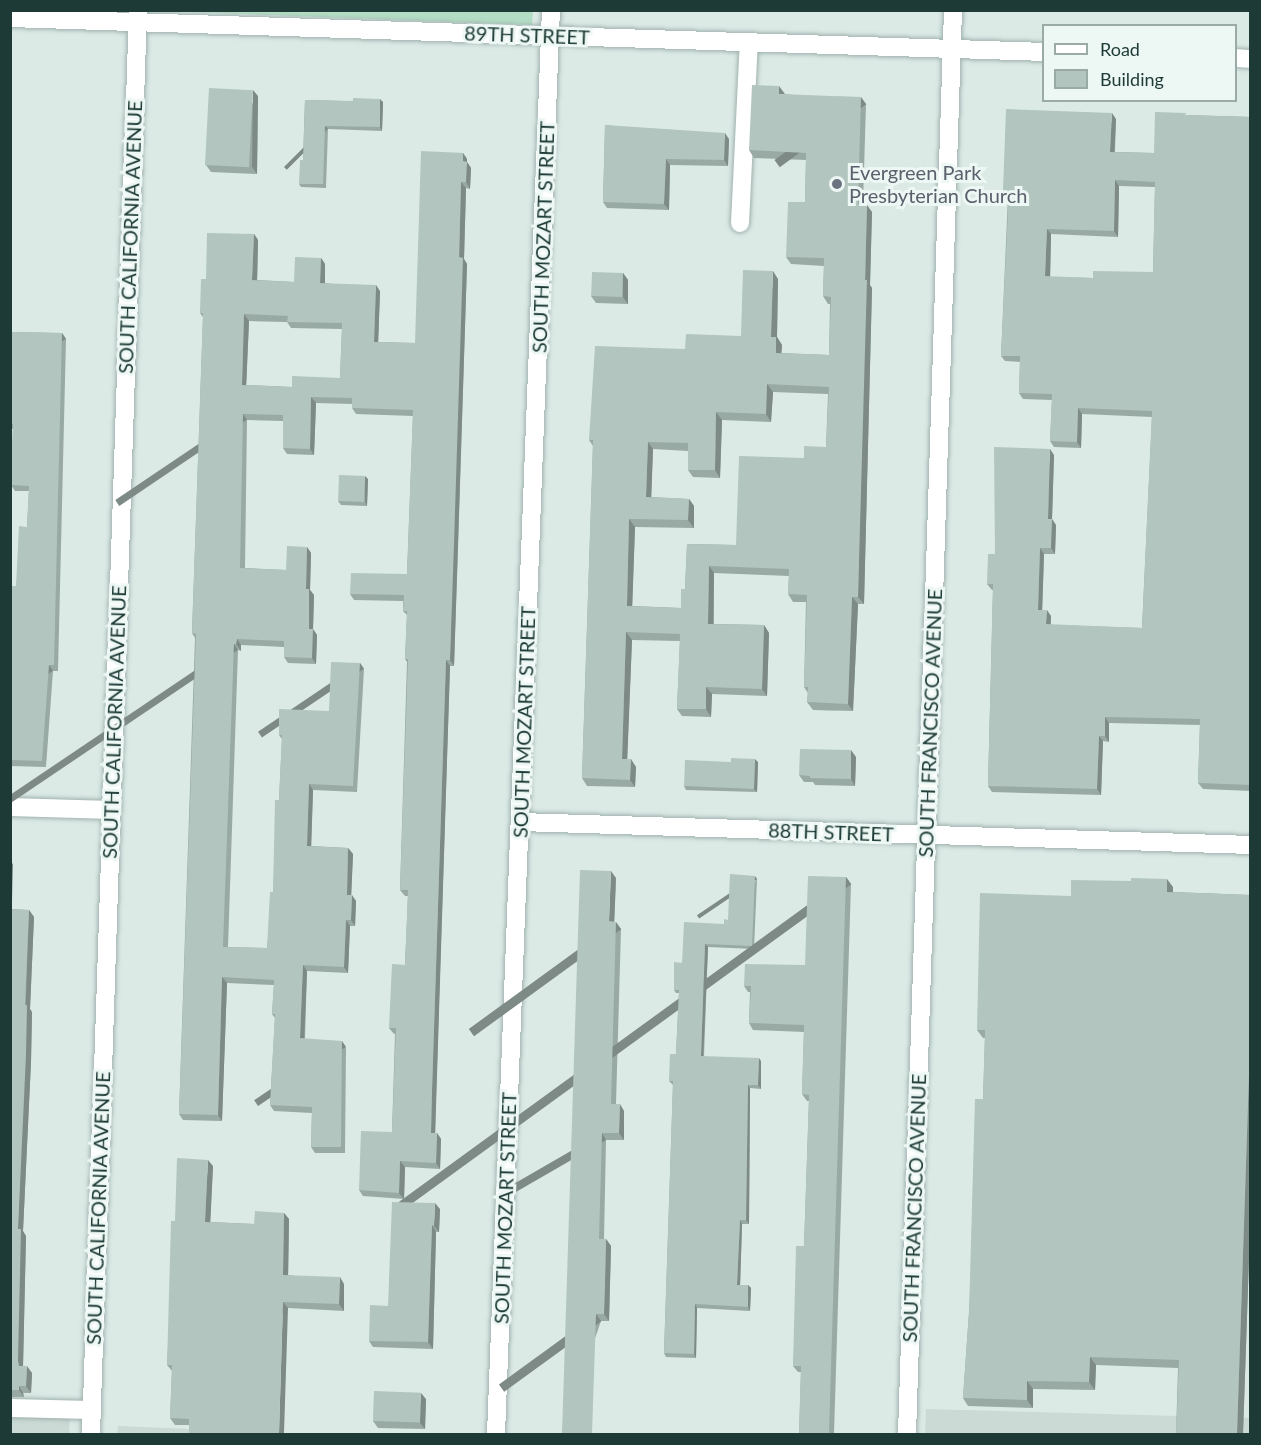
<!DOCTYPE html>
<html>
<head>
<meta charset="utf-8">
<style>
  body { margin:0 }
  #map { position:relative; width:1261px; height:1445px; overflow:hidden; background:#dceae6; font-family:Lato,sans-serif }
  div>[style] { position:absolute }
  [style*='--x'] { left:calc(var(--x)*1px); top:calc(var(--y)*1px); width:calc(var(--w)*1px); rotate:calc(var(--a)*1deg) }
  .built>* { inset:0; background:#cbdad5; transform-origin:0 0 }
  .green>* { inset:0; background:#b3ddc4 }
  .roads { filter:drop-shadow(0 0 2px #9fb2ae) drop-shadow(0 0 2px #9fb2ae) }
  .minor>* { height:18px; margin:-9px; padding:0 9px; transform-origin:9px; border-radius:9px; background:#fff }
  .wall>* { inset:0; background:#99a9a4 }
  .shaded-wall>* { inset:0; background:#7d8a86; transform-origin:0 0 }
  .building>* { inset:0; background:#b2c5bf; transform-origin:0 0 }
  .dots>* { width:16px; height:16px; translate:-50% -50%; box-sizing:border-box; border:3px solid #edf7f3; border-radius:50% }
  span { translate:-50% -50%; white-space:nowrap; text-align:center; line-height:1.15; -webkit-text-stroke:6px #edf7f3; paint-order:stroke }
  .street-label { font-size:20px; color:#1d3a36 }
  .worship-label { font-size:20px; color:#5b616d }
  .left { translate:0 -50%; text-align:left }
  .frame { position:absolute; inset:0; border:12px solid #1d3a36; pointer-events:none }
  .legend { position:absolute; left:1042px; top:24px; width:195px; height:78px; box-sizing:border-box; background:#edf7f3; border:2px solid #9aaba7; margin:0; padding:8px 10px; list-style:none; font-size:18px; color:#1d3a36 }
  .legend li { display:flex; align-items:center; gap:12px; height:30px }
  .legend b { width:30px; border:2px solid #9aaba7 }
</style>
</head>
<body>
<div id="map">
  <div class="built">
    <i style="left:11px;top:1408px;width:59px;height:26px;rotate:2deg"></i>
    <i style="clip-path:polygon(926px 1409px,1250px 1418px,1250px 1434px,925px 1434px)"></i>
    <i style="clip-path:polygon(118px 1426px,310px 1434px,117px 1434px)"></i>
  </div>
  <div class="green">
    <i style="clip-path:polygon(160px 11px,533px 10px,533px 11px,532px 25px)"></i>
  </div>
  <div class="roads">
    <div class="minor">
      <i style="--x:10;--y:18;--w:1035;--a:1.88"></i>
      <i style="--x:1236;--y:58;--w:14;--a:4"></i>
      <i style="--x:740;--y:223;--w:181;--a:-87.2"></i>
      <i style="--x:10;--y:807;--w:101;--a:1.7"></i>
      <i style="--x:520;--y:822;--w:730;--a:1.8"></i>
      <i style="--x:10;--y:1408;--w:82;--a:1.4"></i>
      <i style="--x:91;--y:1434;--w:1425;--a:-88.11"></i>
      <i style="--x:496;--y:1434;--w:1425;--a:-87.79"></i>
      <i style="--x:907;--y:1434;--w:1425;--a:-88.15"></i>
    </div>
  </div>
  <div class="wall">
    <i style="clip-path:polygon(1215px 10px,1251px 10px,1251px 12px)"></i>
    <i style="clip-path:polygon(evenodd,785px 94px,866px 104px,863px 204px,872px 212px,870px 285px,872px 288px,864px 604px,858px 604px,853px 711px,813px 710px,807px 702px,808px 693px,804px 687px,806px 602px,793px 602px,788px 594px,789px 576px,714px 573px,714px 624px,764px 625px,769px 633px,767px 696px,712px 694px,711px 717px,682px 716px,677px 709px,680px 641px,632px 640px,627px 759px,636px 767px,635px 787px,587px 786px,582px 778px,593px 446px,589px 440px,685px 349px,741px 336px,778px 279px,777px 337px,782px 345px,781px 353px,829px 355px,830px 304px,828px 304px,823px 296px,824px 266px,791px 264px,786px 257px,805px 202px,806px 160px,754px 158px,749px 150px,785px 94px,773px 392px,828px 394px,826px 447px,804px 458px,736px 545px,687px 544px,685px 589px,681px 608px,632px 606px,635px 527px,694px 528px,694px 506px,689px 499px,651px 497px,653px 449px,688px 451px,688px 470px,693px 477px,720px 478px,722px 420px,771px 422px,773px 392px)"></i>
    <i style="clip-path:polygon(258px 96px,257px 174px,211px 172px,206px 165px)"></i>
    <i style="clip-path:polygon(305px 100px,383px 102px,382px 131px,328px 129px,326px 188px,301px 187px,299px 184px,303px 160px)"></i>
    <i style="clip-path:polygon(evenodd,1187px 115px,1251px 117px,1251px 791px,1203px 789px,1198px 783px,1200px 725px,1109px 723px,1109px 742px,1103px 741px,1101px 795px,992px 792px,988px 786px,993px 590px,992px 590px,987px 584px,995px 554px,1054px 455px,1052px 519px,1056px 525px,1055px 554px,1044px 554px,1042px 610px,1051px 616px,1051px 625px,1142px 628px,1152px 417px,1082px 414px,1081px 448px,1054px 447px,1050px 441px,1052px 400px,1023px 399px,1019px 393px,1020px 362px,1005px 361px,1001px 356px,1008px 196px,1007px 196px,1003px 190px,1116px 119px,1115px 152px,1154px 153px,1187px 115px,1119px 186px,1155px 187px,1153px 272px,1093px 278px,1050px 277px,1051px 234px,1118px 237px,1119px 186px)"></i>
    <i style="clip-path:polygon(605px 125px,729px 139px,728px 166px,670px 165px,669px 210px,607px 208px,603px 202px)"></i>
    <i style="clip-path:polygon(evenodd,463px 153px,467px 159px,467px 162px,471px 168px,470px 189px,466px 188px,464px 259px,467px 264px,458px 550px,454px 666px,450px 666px,436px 1097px,435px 1133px,437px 1133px,441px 1139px,440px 1169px,405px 1167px,404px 1199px,363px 1196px,359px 1190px,392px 1132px,395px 1034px,394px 1034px,389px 1028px,405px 965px,408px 896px,405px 896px,400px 890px,407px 662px,405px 659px,407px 615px,403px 611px,403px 601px,354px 600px,350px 594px,407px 574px,413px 416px,356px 414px,352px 408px,352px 404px,316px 403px,314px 455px,287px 454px,283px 448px,283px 421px,247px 420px,245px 568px,286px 570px,307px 547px,311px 553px,310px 590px,314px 595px,313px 629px,317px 635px,316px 664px,288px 663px,284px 657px,284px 647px,241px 645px,241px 651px,238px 650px,228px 947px,267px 948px,273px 892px,279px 800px,282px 739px,279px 735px,329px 711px,360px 663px,364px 669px,357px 792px,313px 790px,311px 846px,348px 848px,353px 854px,351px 895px,356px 901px,355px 926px,350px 926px,348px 973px,307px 971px,305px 1039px,346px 1047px,345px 1153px,315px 1153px,311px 1147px,312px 1113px,274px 1111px,270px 1105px,275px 1018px,272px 1014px,274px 985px,227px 983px,222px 1121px,183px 1120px,179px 1114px,195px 638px,192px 633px,203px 317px,200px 313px,206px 279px,254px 234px,258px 240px,257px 280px,294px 282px,321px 258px,325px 264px,325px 283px,380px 291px,378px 342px,415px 343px,463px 153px,249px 321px,287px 322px,291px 328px,342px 329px,340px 378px,292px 387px,246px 385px,249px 321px)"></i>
    <i style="clip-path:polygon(623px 273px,628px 280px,628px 304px,596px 303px,591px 296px)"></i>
    <i style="clip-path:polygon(10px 332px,62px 333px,66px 339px,58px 671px,53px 671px,46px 767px,10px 766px,10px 586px,16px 586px,27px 527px,29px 491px,15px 491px,11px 485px,13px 429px,10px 429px)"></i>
    <i style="clip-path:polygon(368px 479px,367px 506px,341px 505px,338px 501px)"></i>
    <i style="clip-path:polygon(856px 757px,855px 786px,815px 785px,813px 782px,804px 782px,799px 775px)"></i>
    <i style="clip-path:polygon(758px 762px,757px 792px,686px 790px,684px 786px)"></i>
    <i style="clip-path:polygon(846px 877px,851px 884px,834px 1434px,799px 1434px,801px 1372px,798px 1372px,793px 1366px,804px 1246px,809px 1101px,807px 1101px,802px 1094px,804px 1032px,753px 1030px,749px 1023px,750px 992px,748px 992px,744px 986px,805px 965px)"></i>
    <i style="clip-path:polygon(616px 878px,614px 922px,621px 929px,616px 1104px,624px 1111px,624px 1140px,606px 1140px,604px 1239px,606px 1239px,611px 1246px,609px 1321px,601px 1321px,562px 1434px)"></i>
    <i style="clip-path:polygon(757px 879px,754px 949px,708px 947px,704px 1057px,761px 1061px,761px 1089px,750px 1088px,749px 1224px,742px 1224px,740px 1285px,748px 1285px,751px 1288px,750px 1311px,697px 1308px,696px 1358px,666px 1357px,664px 1353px,673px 1085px,669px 1081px,676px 1054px,679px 993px,676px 993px,674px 990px,682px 963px,728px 920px)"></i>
    <i style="clip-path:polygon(1173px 887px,1173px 892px,1251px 895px,1251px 1200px,1243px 1434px,1176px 1434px,1178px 1368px,1096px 1365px,1095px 1390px,1033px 1389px,1033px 1408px,968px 1406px,963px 1398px,969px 1312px,983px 1099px,985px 1038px,983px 1038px,977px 1030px,1071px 896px)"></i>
    <i style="clip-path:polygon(10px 909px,29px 910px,34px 917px,30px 1009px,32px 1012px,31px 1062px,23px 1231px,26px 1236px,23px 1366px,32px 1373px,31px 1393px,23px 1393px,24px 1397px,10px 1397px)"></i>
    <i style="clip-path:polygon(213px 1166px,210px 1222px,254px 1224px,284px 1213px,289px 1219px,288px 1275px,344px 1284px,344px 1311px,288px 1308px,189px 1425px,175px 1425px,170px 1418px,172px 1371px,167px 1365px,175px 1221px)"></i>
    <i style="clip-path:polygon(440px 1209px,439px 1232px,436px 1232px,433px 1349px,373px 1347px,369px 1341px,388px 1306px)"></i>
    <i style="clip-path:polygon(426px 1399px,425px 1429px,378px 1428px,373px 1421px)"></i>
  </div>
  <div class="shaded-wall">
    <i style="clip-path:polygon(779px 86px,785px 94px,779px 94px)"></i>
    <i style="clip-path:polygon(253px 90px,258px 96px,257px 174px,252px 167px)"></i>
    <i style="left:861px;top:97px;width:9px;height:107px;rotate:54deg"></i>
    <i style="clip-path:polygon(380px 99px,383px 102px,382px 131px,380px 127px)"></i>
    <i style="clip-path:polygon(1112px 113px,1116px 119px,1114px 158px,1110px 152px)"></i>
    <i style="left:325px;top:126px;width:4px;height:58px;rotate:45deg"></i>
    <i style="clip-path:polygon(725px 133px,729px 139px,728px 166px,724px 160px)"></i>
    <i style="clip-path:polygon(463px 153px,467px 159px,467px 162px,471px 168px,470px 189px,466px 182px,463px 161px)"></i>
    <i style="clip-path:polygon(666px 159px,670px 165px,669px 210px,664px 204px)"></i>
    <i style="clip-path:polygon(1115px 180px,1119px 186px,1118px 237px,1114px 231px)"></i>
    <i style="clip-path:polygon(461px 182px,466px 188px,464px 259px,467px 264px,454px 666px,450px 660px)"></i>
    <i style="clip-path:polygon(867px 205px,872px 212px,870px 285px,872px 288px,864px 604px,858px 597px)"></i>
    <i style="clip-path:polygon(1047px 229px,1051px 234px,1050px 282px,1045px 276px)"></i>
    <i style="clip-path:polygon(254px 234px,258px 240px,257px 286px,252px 280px)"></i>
    <i style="clip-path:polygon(321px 258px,325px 264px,325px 289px,320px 283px)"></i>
    <i style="clip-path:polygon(773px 271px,778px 279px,777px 337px,782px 345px,781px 361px,776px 353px,771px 337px)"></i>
    <i style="clip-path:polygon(623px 273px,628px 280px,628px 304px,623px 297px)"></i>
    <i style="clip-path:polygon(376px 285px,380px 291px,378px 348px,374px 342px)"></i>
    <i style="clip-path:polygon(244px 314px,249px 321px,246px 391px,242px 385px)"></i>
    <i style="left:62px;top:333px;width:7px;height:332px;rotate:56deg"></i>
    <i style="clip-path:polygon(767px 384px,773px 392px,771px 422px,766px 414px)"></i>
    <i style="clip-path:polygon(311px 397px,316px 403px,314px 455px,310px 449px)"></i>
    <i style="clip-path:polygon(1078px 408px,1082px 414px,1081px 448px,1077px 442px)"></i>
    <i style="clip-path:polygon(716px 412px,722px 420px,720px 478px,715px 470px)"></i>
    <i style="left:243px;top:414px;width:7px;height:154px;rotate:56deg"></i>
    <i style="clip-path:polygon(648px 442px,653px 449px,651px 505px,646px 497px)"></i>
    <i style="clip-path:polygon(1050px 449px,1054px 455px,1052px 519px,1056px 525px,1055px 554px,1051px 548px,1048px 519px)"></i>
    <i style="clip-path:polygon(365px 476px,368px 479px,367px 506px,365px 502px)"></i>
    <i style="clip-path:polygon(689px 499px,694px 506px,694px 528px,688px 520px)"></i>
    <i style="clip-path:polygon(629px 519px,635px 527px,632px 614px,627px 606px)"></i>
    <i style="clip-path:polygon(307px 547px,311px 553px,310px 590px,314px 595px,313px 629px,317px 635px,316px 664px,312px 658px,309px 629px,306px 589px)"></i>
    <i style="clip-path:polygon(1040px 548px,1044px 554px,1042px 616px,1038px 610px)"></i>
    <i style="clip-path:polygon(709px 566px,714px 573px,713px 632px,708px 624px)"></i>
    <i style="clip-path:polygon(852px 597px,858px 604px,853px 711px,848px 704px)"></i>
    <i style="clip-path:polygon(1047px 610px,1051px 616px,1050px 630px,1046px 624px)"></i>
    <i style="clip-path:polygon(764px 625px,769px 633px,767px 696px,762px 689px)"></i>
    <i style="clip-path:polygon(626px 632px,632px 640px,627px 766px,622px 759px)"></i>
    <i style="clip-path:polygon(237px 639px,241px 645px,241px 651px,236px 644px)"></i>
    <i style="left:234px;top:644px;width:7px;height:303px;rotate:56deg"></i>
    <i style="clip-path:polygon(446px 660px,450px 666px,435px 1139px,431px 1133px,432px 1091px)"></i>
    <i style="left:360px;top:663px;width:7px;height:123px;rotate:56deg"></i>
    <i style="left:49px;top:665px;width:7px;height:96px;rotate:56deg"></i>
    <i style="clip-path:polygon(706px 687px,712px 694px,711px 717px,706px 709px)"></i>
    <i style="clip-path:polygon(1105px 717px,1109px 723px,1109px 742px,1105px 736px)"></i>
    <i style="clip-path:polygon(1099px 736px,1103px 741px,1101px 795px,1097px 789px)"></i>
    <i style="clip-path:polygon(851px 750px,856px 757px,855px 786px,851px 779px)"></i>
    <i style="clip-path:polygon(631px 759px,636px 767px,635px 787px,630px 780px)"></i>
    <i style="clip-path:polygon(755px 759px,758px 762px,757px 792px,754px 789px)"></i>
    <i style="clip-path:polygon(309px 784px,313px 790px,311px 852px,307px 846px)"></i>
    <i style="clip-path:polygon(348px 848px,353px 854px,351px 901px,347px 895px)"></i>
    <i style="clip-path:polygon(10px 861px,13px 864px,12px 901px,10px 899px)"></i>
    <i style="clip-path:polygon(611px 871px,616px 878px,614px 928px,609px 921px)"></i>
    <i style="left:755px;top:876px;width:4px;height:70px;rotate:56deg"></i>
    <i style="left:846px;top:877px;width:9px;height:557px;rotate:54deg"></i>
    <i style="clip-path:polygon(1167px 879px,1173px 887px,1173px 900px,1167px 892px)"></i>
    <i style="clip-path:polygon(352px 895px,356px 901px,355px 926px,351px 920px)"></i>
    <i style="clip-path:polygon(29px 910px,34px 917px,30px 1009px,32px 1012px,31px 1062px,23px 1231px,26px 1236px,23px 1368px,19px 1366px,18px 1361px,18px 1229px)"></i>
    <i style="clip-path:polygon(346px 920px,350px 926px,348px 973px,344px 967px)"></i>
    <i style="left:616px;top:922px;width:9px;height:182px;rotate:54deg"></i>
    <i style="clip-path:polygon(705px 944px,708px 947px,703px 1060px,701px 1056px)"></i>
    <i style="clip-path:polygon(303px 965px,307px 971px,304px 1044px,300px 1038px)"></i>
    <i style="clip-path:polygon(222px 977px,227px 983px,222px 1121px,218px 1115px)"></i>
    <i style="clip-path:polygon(1251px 1014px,1251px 1200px,1243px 1434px,1237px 1434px)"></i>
    <i style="left:342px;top:1041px;width:7px;height:106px;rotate:56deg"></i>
    <i style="clip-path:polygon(759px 1058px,761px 1061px,761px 1089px,758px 1085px)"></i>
    <i style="clip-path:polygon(748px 1085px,750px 1088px,749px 1224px,746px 1220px)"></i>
    <i style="clip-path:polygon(620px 1104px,624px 1111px,624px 1140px,619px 1133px)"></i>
    <i style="clip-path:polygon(437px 1133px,441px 1139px,440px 1169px,436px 1163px)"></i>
    <i style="left:602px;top:1133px;width:8px;height:106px;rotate:60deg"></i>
    <i style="clip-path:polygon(208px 1160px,213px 1166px,210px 1229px,205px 1222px)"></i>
    <i style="clip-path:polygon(400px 1161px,405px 1167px,404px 1199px,399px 1193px)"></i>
    <i style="clip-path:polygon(435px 1203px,440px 1209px,439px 1232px,434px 1226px)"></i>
    <i style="clip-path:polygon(284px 1213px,289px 1219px,288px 1282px,283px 1275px)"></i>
    <i style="clip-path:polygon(740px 1220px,742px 1224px,740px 1288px,737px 1285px)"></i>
    <i style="clip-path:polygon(432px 1225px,436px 1232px,433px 1349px,428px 1342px)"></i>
    <i style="clip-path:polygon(606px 1239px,611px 1246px,609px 1321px,604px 1314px)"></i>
    <i style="clip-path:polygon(340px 1277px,344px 1284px,344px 1311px,339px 1304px)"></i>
    <i style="clip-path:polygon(748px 1285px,751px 1288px,750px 1311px,748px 1307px)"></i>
    <i style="clip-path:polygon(283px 1302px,288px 1308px,284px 1433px,284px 1434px,280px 1434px,279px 1433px)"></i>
    <i style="clip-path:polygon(695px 1304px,697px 1308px,696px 1358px,694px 1354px)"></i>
    <i style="left:596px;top:1314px;width:9px;height:120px;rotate:54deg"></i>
    <i style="clip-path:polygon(1090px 1357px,1096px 1365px,1095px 1390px,1089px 1382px)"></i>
    <i style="clip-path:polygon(27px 1366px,32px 1373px,31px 1393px,26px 1386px)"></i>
    <i style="clip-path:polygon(1027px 1381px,1033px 1389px,1033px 1408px,1027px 1400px)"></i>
    <i style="clip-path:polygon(19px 1386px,23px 1393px,24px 1397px,19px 1390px)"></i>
    <i style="clip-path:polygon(421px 1393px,426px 1399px,425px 1429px,420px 1423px)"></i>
  </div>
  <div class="building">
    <i style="clip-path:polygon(evenodd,752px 85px,779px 86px,779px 94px,861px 97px,858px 204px,867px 205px,865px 280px,867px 280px,858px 597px,852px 597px,848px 704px,807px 702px,808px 687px,804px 687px,807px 595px,788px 594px,789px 569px,709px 566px,708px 624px,764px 625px,762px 689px,706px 687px,706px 709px,677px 709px,680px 634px,626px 632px,622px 759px,631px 759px,630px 780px,582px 778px,593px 440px,589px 440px,595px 346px,685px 349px,686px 334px,741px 336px,743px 270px,773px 271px,771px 337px,776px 337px,776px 353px,829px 355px,831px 297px,823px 296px,824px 258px,786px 257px,788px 202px,805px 202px,806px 153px,749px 150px,752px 85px,767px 384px,829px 387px,826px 447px,804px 446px,804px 458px,739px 456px,736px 545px,687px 544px,685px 589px,681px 589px,681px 608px,627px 606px,629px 519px,688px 520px,689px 499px,646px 497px,648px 442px,688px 443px,688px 470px,715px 470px,716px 412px,766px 414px,767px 384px)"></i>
    <i style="left:209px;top:88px;width:44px;height:77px;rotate:3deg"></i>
    <i style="clip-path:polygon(353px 98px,380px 99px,380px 127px,325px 126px,323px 184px,299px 184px,300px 160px,303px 160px,305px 100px,353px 101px)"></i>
    <i style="clip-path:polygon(evenodd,1006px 109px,1112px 113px,1110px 152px,1154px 153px,1155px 112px,1186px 113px,1185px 115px,1251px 117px,1251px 785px,1198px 783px,1200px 719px,1105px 717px,1105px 736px,1099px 736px,1097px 789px,988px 786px,993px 584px,987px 584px,988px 554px,995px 554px,994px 447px,1050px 449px,1048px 519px,1052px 519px,1051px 548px,1040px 548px,1038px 610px,1047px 610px,1046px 624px,1142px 628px,1152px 411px,1078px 408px,1077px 442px,1050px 441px,1052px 394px,1019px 393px,1020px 356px,1001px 356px,1009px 190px,1003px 190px,1006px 109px,1115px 180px,1155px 182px,1153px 272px,1093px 271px,1093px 278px,1045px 276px,1047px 229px,1114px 231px,1115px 180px)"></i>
    <i style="clip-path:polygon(605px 125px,725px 133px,724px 160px,666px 159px,664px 204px,603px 202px)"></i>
    <i style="clip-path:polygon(evenodd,421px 151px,463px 153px,463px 161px,467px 162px,466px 182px,461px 182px,459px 257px,463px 258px,454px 544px,450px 660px,446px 660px,432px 1091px,431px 1133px,437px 1133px,436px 1163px,400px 1161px,399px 1193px,359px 1190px,361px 1131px,392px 1132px,396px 1028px,389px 1028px,392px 964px,405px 965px,408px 890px,400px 890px,408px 659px,405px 659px,407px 611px,403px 611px,404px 595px,350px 594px,351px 573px,407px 574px,413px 410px,352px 408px,352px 398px,311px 397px,310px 449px,283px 448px,283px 415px,243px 414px,240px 568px,286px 570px,287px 546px,307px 547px,306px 589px,309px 589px,309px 629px,313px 629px,312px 658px,284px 657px,284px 641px,237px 639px,236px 644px,234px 644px,223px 947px,267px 948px,270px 892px,273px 892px,275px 800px,279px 800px,282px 735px,279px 735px,279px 709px,329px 711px,331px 662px,360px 663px,353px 786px,309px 784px,307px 846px,348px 848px,347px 895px,352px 895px,351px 920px,346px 920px,344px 967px,303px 965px,300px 1038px,342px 1041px,341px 1147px,311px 1147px,312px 1107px,270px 1105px,275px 1014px,272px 1014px,274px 980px,222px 977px,218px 1115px,179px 1114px,196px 634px,192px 633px,203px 313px,200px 313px,201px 279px,206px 279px,207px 233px,254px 234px,252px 280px,294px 282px,295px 257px,321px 258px,320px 283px,376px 285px,374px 342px,415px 343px,421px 151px,244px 314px,288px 316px,287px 322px,342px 323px,340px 378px,292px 376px,292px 387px,242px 385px,244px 314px)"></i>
    <i style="left:592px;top:272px;width:31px;height:24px;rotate:2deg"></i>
    <i style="clip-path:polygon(10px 332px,62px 333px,54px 665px,49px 665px,42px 761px,10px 760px,10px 586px,16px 586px,19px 526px,27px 527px,29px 486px,11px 485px,13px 424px,10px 424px)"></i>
    <i style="left:339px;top:475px;width:26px;height:26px;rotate:2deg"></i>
    <i style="clip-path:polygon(800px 749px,851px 750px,851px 779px,810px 778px,810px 776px,799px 775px)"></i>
    <i style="clip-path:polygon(731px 758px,755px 759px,754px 789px,684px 786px,685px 760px,731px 762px)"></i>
    <i style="clip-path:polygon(580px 870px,611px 871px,609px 921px,616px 922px,611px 1104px,620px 1104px,619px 1133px,602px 1133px,599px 1239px,606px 1239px,605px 1284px,604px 1314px,596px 1314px,592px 1434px,562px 1434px)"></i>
    <i style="clip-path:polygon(730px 874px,755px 876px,752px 946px,705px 944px,701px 1056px,759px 1058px,758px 1085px,748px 1085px,746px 1220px,740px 1220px,737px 1285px,748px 1285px,748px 1307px,695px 1304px,694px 1354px,664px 1353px,673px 1081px,669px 1081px,670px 1054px,676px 1054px,679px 990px,674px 990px,674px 962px,682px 963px,684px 922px,724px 924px,724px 919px,728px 920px)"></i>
    <i style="clip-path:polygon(808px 876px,846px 877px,829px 1434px,799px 1434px,801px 1366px,793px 1366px,796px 1246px,804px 1246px,809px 1095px,802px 1094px,804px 1025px,749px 1023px,751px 986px,744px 986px,745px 964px,805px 965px)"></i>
    <i style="clip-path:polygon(1131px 878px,1167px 879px,1167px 892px,1251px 895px,1251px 1014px,1237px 1434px,1176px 1434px,1179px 1360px,1090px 1357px,1089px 1382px,1027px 1381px,1027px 1400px,963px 1398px,969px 1312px,975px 1099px,983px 1099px,985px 1030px,977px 1030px,980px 893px,1071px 896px,1071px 880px,1131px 881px)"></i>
    <i style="clip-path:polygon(10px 909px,29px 910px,25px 1005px,27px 1005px,26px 1055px,18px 1229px,21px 1229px,18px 1361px,19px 1366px,27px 1366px,26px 1386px,19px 1386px,19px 1390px,10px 1390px)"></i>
    <i style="clip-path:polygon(177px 1158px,208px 1160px,205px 1222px,254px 1224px,255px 1211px,284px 1213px,283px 1275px,340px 1277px,339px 1304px,283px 1302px,279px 1433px,283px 1433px,283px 1434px,189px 1434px,189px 1419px,170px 1418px,172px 1365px,167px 1365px,171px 1221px,175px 1221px)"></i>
    <i style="clip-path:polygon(392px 1202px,435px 1203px,434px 1226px,432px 1225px,428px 1342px,369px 1341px,370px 1305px,388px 1306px)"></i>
    <i style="left:374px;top:1391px;width:47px;height:30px;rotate:2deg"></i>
  </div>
  <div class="dots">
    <i style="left:837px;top:184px;background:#6b7280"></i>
  </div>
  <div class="street-label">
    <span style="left:527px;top:35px;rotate:2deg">89TH STREET</span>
    <span style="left:130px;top:237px;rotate:-88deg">SOUTH CALIFORNIA AVENUE</span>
    <span style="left:543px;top:237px;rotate:-88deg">SOUTH MOZART STREET</span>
    <span style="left:114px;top:722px;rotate:-88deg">SOUTH CALIFORNIA AVENUE</span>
    <span style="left:524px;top:722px;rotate:-88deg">SOUTH MOZART STREET</span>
    <span style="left:930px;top:723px;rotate:-88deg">SOUTH FRANCISCO AVENUE</span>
    <span style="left:831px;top:832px;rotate:2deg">88TH STREET</span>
    <span style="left:98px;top:1208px;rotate:-88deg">SOUTH CALIFORNIA AVENUE</span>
    <span style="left:505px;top:1208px;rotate:-88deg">SOUTH MOZART STREET</span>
    <span style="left:914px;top:1208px;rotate:-88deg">SOUTH FRANCISCO AVENUE</span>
  </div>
  <div class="worship-label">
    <span class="left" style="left:849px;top:184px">Evergreen Park<br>Presbyterian Church</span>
  </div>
  <div class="frame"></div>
  <ul class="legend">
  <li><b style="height:8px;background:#fff"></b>Road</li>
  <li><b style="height:16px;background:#b2c5bf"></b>Building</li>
  </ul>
</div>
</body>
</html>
